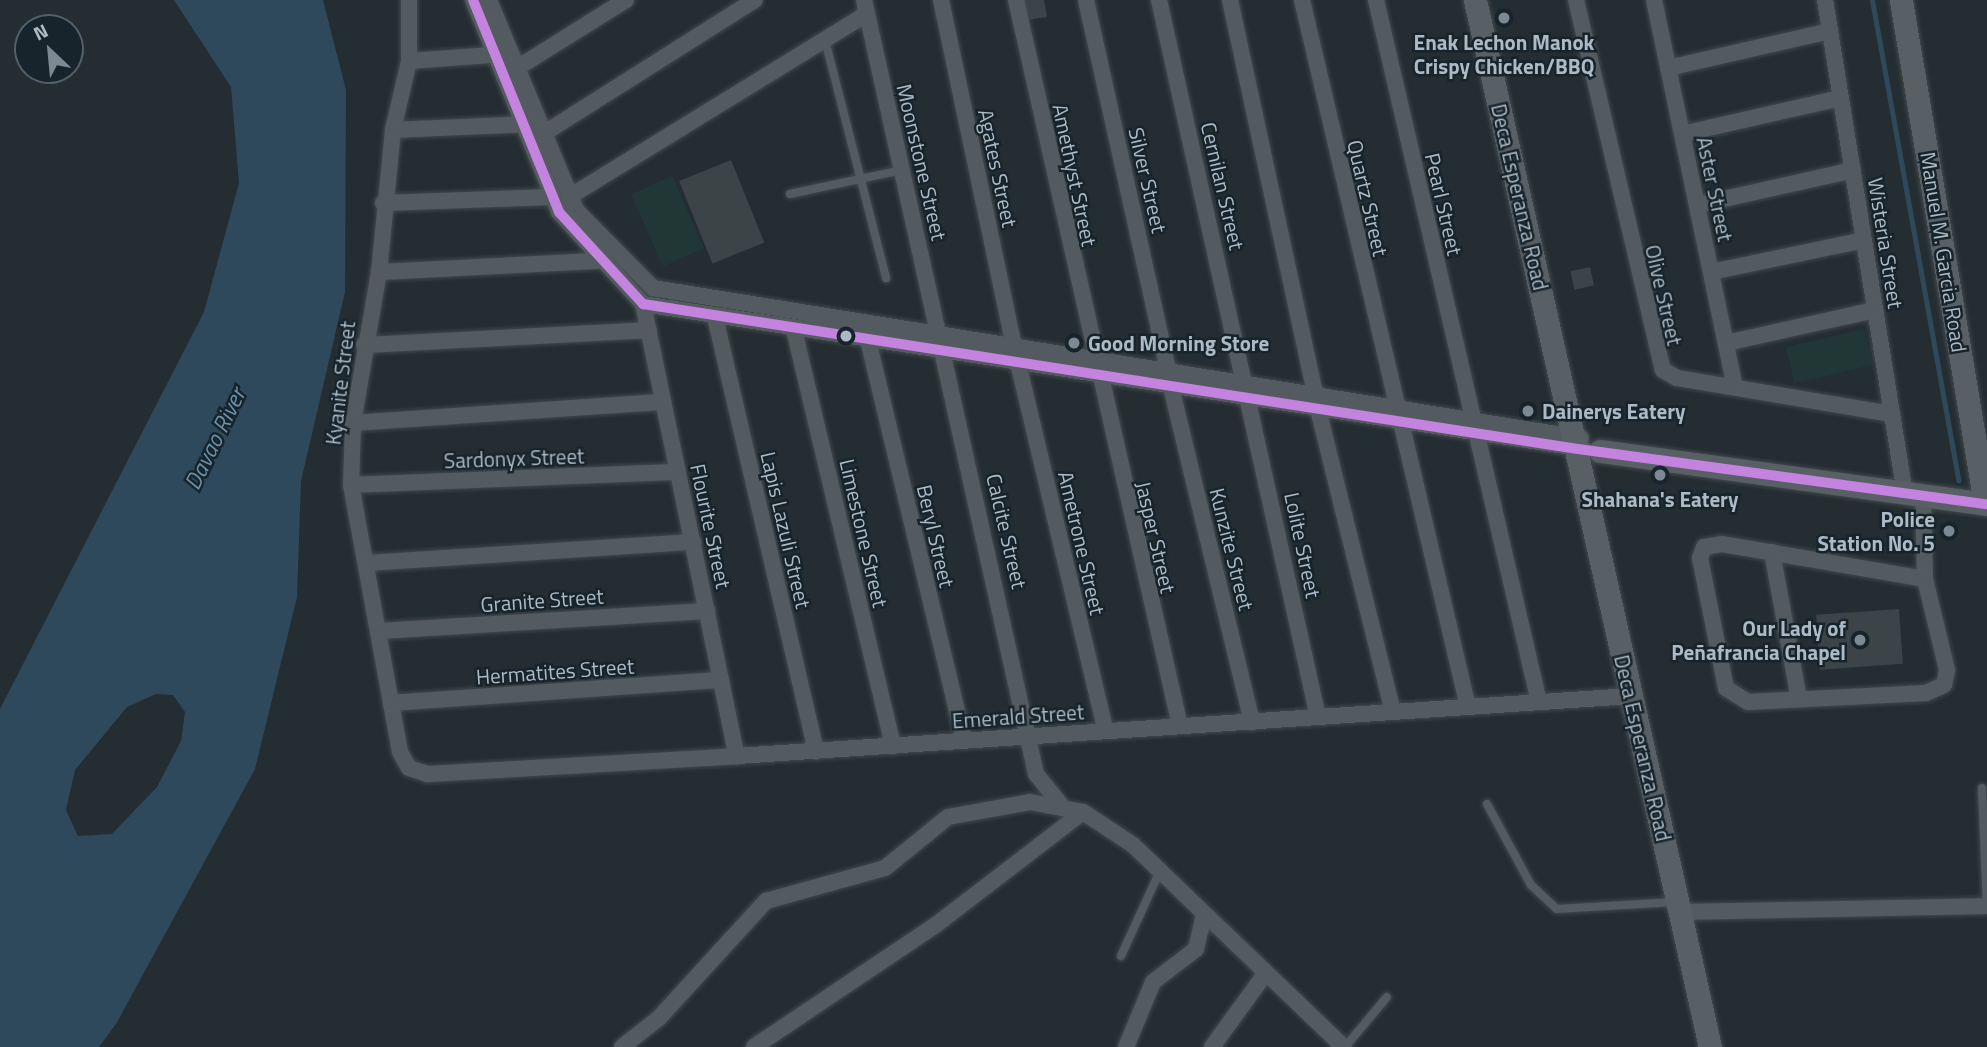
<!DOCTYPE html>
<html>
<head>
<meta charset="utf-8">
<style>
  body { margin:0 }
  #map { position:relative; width:1987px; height:1047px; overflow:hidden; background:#242d32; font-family:"Titillium Web",sans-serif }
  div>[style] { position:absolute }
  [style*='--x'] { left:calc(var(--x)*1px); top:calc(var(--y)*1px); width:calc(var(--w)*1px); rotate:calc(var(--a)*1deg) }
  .green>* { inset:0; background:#213736; transform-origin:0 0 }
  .water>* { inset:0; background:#2f495c }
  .stream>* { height:5px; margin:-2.5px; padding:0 2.5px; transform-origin:2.5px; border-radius:2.5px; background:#2f495c }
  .building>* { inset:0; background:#3c4448; transform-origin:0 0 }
  .roads { filter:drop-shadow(0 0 2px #42494d) drop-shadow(0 0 2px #42494d) }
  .lane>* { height:8px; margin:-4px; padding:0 4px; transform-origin:4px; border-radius:4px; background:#545b60 }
  .street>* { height:16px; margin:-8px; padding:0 8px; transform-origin:8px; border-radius:8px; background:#545b60 }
  .secondary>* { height:23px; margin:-11.5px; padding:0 11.5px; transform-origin:11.5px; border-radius:11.5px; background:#585f65 }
  .bus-1>* { height:10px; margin:-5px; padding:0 5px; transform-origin:5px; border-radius:5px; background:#c483df }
  .dots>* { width:19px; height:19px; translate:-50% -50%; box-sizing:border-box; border:4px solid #18242c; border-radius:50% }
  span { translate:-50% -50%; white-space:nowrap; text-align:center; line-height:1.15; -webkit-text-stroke:5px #18242c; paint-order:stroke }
  .poi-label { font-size:21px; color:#acbac5; font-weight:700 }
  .left { translate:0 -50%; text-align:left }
  .right { translate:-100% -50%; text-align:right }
  .street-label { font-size:21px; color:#acbac5 }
  .water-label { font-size:23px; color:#6a91ab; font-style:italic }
  .north { position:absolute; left:14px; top:14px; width:70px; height:70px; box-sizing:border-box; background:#18242c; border:2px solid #536069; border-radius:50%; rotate:334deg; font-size:19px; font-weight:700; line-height:28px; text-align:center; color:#acbac5 }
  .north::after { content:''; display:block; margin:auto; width:24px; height:32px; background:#7c8992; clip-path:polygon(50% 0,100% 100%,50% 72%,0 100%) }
</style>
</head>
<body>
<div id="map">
  <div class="green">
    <i style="left:672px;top:176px;width:79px;height:45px;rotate:66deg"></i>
    <i style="left:1864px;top:329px;width:37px;height:80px;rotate:77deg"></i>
  </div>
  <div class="water">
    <i style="clip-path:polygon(evenodd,174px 0,323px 0,346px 90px,345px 292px,301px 481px,297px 597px,255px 769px,116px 1024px,99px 1047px,0 1047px,0 709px,204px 312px,239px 183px,231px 87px,174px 0,156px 694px,173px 695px,185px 712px,181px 741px,157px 787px,112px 834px,78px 836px,66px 810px,75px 770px,127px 707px,156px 694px)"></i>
  </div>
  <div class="stream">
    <i style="--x:1872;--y:0;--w:488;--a:79.8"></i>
    <i style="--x:638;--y:289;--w:25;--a:26"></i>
  </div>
  <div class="building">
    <i style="clip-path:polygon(1023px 0,1044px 0,1047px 17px,1026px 20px)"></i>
    <i style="left:1067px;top:119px;width:17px;height:18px;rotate:77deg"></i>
    <i style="left:731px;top:160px;width:89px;height:56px;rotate:68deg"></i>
    <i style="left:1590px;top:267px;width:19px;height:20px;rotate:78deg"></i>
    <i style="left:1899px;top:609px;width:55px;height:83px;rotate:86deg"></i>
  </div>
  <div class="roads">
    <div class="lane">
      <i style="--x:825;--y:40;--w:246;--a:75.6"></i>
      <i style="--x:790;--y:194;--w:115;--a:-12.1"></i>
      <i style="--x:1982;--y:788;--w:118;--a:87.6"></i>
      <i style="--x:1487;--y:804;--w:92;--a:61.5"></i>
      <i style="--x:1531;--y:885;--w:35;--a:43"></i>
      <i style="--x:1557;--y:909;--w:118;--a:-3.4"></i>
      <i style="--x:1121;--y:956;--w:91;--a:-65.4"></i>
      <i style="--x:1345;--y:1047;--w:65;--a:-50"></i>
    </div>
    <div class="street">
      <i style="--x:409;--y:0;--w:61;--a:90"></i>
      <i style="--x:409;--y:61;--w:71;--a:103.1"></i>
      <i style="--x:393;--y:130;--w:143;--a:95.6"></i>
      <i style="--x:379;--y:272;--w:153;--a:99.8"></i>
      <i style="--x:353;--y:423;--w:62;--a:91.8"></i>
      <i style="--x:351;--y:485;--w:271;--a:79.6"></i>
      <i style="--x:400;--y:752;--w:18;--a:61"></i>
      <i style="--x:409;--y:768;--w:20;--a:18"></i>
      <i style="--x:428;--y:774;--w:310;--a:-3.3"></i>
      <i style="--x:737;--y:756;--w:896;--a:-3.84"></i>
      <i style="--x:473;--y:0;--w:229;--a:67.9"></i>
      <i style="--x:559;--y:212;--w:125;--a:47.6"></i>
      <i style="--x:643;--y:304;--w:952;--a:8.76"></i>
      <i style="--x:489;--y:0;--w:227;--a:67.5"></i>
      <i style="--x:576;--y:210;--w:110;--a:45.4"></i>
      <i style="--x:653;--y:288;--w:940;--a:9.18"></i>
      <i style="--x:864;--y:0;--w:793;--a:77.47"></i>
      <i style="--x:1036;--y:774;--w:38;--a:51"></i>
      <i style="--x:941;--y:0;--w:354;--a:78.1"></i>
      <i style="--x:1016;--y:0;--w:744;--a:77.27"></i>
      <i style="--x:1086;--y:0;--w:379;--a:77.5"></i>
      <i style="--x:1159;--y:0;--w:734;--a:77.5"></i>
      <i style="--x:1230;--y:0;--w:402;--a:77.8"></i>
      <i style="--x:1302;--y:0;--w:726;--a:76.79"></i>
      <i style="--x:1376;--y:0;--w:721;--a:76.93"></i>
      <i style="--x:1576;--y:0;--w:380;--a:76.8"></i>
      <i style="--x:1663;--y:370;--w:16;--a:30"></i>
      <i style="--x:1677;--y:378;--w:218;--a:9.5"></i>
      <i style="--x:1654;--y:0;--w:395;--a:78.2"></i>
      <i style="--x:1825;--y:0;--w:498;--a:80.8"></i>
      <i style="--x:409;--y:61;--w:96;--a:-4.2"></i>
      <i style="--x:1668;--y:68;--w:166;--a:-12.9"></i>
      <i style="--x:509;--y:73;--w:138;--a:-32"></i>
      <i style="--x:393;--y:130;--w:137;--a:-2.5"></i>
      <i style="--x:1682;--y:134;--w:163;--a:-12.8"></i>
      <i style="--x:535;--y:139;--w:260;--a:-32.3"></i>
      <i style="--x:569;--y:197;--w:350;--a:-31.6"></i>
      <i style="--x:383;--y:203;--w:168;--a:-2"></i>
      <i style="--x:1697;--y:205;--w:160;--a:-12.6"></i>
      <i style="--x:379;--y:272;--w:218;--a:-2.9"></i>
      <i style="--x:1711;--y:272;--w:156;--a:-11.8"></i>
      <i style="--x:643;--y:304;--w:462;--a:78.3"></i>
      <i style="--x:715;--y:317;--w:446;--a:76.9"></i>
      <i style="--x:794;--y:330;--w:428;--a:76.6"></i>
      <i style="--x:868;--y:340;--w:412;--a:76.5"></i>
      <i style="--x:1726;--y:343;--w:153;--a:-12.5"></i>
      <i style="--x:364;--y:345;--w:285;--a:-3"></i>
      <i style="--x:1018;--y:363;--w:378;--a:76.6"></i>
      <i style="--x:1171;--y:387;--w:345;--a:76.4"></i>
      <i style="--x:1318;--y:409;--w:312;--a:76.1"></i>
      <i style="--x:353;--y:423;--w:311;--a:-3.9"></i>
      <i style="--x:351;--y:485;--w:327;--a:-2.3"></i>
      <i style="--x:1923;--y:495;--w:84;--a:88.6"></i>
      <i style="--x:1925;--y:579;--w:94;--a:76.4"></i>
      <i style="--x:1947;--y:670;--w:15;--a:101"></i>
      <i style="--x:1944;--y:685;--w:20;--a:156"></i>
      <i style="--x:1926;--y:693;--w:178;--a:177.1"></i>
      <i style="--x:1748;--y:702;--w:26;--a:-148"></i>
      <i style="--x:1726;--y:688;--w:133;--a:-101.3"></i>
      <i style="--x:1700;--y:558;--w:12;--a:-70"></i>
      <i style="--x:1704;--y:547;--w:18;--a:-9"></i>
      <i style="--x:1722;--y:544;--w:206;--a:9.8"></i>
      <i style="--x:1772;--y:552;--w:149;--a:79.6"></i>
      <i style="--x:367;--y:563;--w:327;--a:-3.7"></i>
      <i style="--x:379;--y:631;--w:329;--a:-3.5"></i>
      <i style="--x:391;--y:703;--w:331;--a:-4"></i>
      <i style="--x:1681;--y:912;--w:306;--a:-1.1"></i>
      <i style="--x:622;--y:1047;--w:47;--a:-38.1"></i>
      <i style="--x:659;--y:1018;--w:159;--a:-47.6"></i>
      <i style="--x:766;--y:901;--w:123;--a:-15.5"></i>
      <i style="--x:885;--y:868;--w:81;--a:-39"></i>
      <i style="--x:948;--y:817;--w:83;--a:-10.4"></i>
      <i style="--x:1030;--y:802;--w:54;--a:10.7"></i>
      <i style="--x:1083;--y:812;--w:60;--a:33.4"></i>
      <i style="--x:1133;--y:845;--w:292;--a:43.8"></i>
      <i style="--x:754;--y:1047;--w:220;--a:-33.9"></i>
      <i style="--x:937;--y:924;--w:184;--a:-37.5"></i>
      <i style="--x:1126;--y:1047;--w:70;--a:-67.4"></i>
      <i style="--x:1153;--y:982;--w:54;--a:-37.5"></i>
      <i style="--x:1196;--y:949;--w:35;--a:-77"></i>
      <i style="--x:1212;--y:1047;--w:90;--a:-54"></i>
    </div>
    <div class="secondary">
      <i style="--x:1475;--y:0;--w:1073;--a:77.35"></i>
      <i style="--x:1901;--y:0;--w:510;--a:80.52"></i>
      <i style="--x:1600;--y:451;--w:391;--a:7.8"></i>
    </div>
  </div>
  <div class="bus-1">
    <i style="--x:473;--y:0;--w:229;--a:67.9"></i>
    <i style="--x:559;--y:212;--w:125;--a:47.6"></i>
    <i style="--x:643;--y:304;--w:946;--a:8.82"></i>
    <i style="--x:1578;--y:449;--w:413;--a:7.7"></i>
  </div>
  <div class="dots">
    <i style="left:1504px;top:18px;background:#7c8992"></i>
    <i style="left:846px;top:336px;background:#acbac5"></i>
    <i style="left:1074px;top:343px;background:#7c8992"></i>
    <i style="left:1528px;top:411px;background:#7c8992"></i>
    <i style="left:1660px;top:475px;background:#7c8992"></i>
    <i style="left:1949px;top:531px;background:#7c8992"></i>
    <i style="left:1860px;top:640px;background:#7c8992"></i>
  </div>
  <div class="poi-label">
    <span style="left:1504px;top:54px">Enak Lechon Manok<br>Crispy Chicken/BBQ</span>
    <span class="left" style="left:1088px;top:343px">Good Morning Store</span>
    <span class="left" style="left:1542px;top:411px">Dainerys Eatery</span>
    <span style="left:1660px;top:499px">Shahana's Eatery</span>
    <span class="right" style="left:1935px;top:531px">Police<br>Station No. 5</span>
    <span class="right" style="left:1846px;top:640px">Our Lady of<br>Peñafrancia Chapel</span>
  </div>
  <div class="street-label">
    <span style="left:922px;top:162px;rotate:77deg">Moonstone Street</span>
    <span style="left:998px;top:168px;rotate:78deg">Agates Street</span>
    <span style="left:1075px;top:175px;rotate:78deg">Amethyst Street</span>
    <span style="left:1148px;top:180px;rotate:77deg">Silver Street</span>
    <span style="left:1223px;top:186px;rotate:77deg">Cernilan Street</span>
    <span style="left:1715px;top:189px;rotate:78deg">Aster Street</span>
    <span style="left:1520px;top:197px;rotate:77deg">Deca Esperanza Road</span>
    <span style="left:1368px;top:198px;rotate:77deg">Quartz Street</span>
    <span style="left:1444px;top:204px;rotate:77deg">Pearl Street</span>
    <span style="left:1886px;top:243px;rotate:81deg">Wisteria Street</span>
    <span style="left:1944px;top:252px;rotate:81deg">Manuel M. Garcia Road</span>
    <span style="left:1664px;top:295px;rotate:77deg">Olive Street</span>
    <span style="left:340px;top:383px;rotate:-83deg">Kyanite Street</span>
    <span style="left:514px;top:458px;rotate:-2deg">Sardonyx Street</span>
    <span style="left:711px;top:526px;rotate:78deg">Flourite Street</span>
    <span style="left:786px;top:530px;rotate:77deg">Lapis Lazuli Street</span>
    <span style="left:1007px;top:531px;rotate:77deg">Calcite Street</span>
    <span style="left:864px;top:533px;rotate:77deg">Limestone Street</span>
    <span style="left:936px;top:536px;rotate:77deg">Beryl Street</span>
    <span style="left:1156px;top:537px;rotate:77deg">Jasper Street</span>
    <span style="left:1082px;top:543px;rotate:77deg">Ametrone Street</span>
    <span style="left:1303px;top:545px;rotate:78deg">Lolite Street</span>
    <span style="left:1232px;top:549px;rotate:76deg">Kunzite Street</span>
    <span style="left:542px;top:600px;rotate:-4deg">Granite Street</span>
    <span style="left:555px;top:671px;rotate:-4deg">Hermatites Street</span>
    <span style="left:1018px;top:716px;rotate:-4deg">Emerald Street</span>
    <span style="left:1643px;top:748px;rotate:77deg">Deca Esperanza Road</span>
  </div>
  <div class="water-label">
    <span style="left:215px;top:439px;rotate:-64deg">Davao River</span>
  </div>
  <div class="north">N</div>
</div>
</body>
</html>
